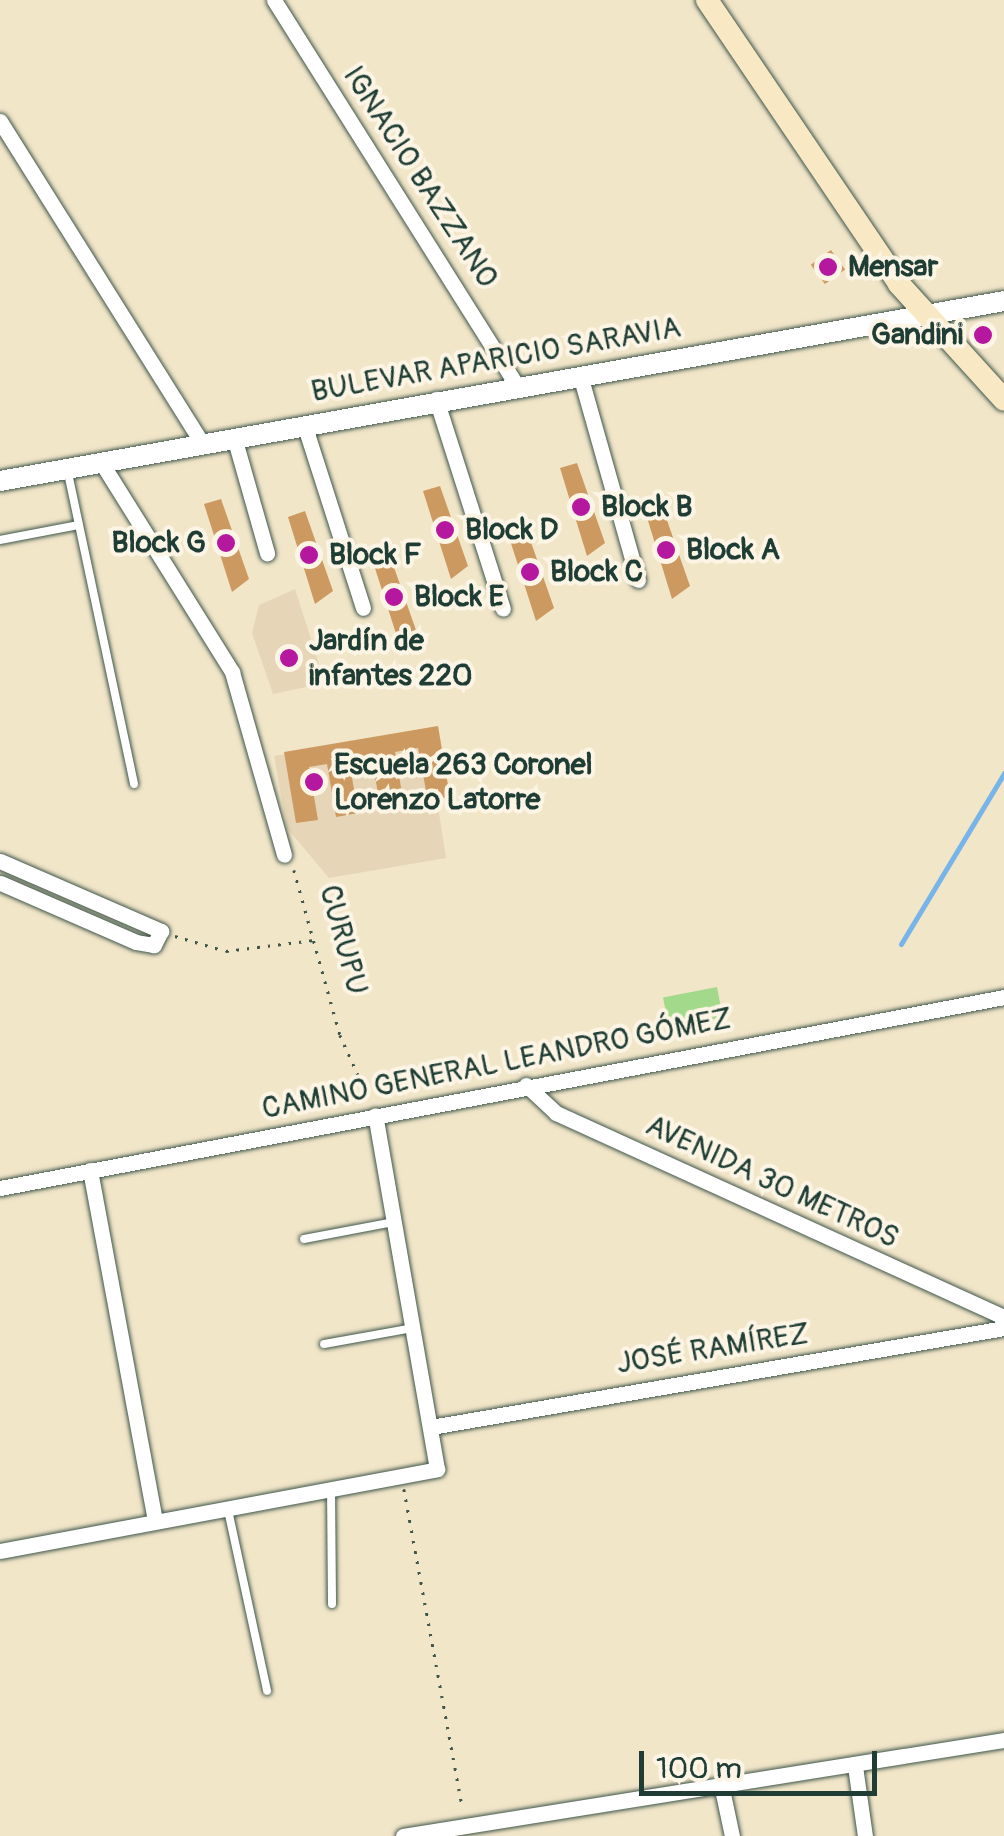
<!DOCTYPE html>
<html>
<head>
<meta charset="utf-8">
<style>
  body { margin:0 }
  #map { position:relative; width:1004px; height:1836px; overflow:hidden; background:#f2e6c9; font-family:Pangolin,sans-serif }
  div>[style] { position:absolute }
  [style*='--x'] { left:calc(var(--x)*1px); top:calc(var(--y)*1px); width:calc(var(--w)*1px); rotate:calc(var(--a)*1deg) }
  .built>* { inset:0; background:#e6d6b7 }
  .green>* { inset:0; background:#a3d98a; transform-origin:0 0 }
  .stream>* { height:5px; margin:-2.5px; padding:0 2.5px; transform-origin:2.5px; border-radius:2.5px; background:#77b4e9 }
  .building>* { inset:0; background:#cc9a61; transform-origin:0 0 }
  .path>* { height:2.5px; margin-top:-1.25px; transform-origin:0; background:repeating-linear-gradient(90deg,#3f564a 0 2.5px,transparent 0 10.5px) }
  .roads { filter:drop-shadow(0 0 2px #3f564a) drop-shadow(0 0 2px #3f564a) }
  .service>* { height:8px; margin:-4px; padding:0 4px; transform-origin:4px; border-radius:4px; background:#fff }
  .minor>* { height:15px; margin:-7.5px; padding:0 7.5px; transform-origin:7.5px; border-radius:7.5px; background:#fff }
  .tertiary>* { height:20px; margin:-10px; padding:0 10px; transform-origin:10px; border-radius:10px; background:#fff }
  .secondary>* { height:22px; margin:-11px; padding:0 11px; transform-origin:11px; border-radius:11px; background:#f8e8c3 }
  .dots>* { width:28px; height:28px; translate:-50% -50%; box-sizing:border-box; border:5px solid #fcf5e5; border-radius:50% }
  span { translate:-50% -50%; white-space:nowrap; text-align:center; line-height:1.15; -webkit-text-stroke:8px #fcf5e5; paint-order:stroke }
  .street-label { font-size:30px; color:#1f3d34 }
  .poi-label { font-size:30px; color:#1f3d34; font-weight:700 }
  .left { translate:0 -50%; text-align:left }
  .right { translate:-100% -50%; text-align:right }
  .scale { position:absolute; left:639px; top:1751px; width:238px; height:45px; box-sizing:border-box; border:5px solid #1f3d34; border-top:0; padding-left:12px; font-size:30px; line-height:35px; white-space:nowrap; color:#1f3d34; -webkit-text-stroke:8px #fcf5e5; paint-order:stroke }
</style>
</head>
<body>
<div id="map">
  <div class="built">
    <i style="clip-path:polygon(295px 589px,325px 683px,273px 694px,252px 633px,259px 605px)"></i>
    <i style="clip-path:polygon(438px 726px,450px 797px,437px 800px,446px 858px,329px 878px,287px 828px,274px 756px)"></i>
  </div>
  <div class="green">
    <i style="left:717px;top:987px;width:31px;height:55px;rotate:79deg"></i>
  </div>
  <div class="stream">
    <i style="--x:901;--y:944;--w:200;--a:-58.9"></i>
  </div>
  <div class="building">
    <i style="left:831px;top:250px;width:24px;height:25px;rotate:54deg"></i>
    <i style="clip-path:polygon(577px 463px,605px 543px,587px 556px,560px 468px)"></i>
    <i style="clip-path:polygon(440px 486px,468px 566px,451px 579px,423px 491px)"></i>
    <i style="clip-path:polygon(221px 499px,249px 579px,232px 592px,204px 504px)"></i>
    <i style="clip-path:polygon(662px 506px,690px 586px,672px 599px,645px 511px)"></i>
    <i style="clip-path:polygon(305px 511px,333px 591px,315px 604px,288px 517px)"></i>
    <i style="clip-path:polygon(526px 528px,554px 608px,536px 621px,508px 534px)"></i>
    <i style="clip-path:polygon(389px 553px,417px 633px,400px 646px,372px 559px)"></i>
    <i style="clip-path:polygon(438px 726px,450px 797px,428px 801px,418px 748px,395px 752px,404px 805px,381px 809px,371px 756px,349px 760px,358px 813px,336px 817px,327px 764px,309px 767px,318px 820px,296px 823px,284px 752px)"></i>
  </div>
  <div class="path">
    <i style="--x:294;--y:870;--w:171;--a:74.4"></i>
    <i style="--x:340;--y:1035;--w:70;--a:65.6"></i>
    <i style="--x:175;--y:936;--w:53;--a:16.4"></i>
    <i style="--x:226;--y:951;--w:89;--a:-7.1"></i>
    <i style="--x:404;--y:1489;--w:325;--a:79.6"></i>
  </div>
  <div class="roads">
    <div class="service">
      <i style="--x:68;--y:473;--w:318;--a:78"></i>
      <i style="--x:0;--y:540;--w:80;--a:-10.8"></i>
      <i style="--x:304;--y:1239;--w:92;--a:-10.7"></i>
      <i style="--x:324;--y:1344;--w:90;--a:-10.2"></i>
      <i style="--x:331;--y:1488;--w:116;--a:89.5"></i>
      <i style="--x:228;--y:1510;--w:185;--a:77.8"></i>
    </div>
    <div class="minor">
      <i style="--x:274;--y:0;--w:456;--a:57.8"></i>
      <i style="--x:0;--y:121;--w:380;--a:57.9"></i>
      <i style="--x:580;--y:375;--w:213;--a:74.2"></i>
      <i style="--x:436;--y:399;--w:220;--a:72.3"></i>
      <i style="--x:304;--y:424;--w:193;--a:72.2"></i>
      <i style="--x:234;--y:437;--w:121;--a:74.1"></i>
      <i style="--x:101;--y:462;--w:248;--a:58"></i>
      <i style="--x:232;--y:672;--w:190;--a:74.1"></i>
      <i style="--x:0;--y:861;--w:176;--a:23.5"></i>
      <i style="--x:161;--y:931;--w:16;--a:117"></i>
      <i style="--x:154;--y:945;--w:18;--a:-171"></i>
      <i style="--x:136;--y:942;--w:148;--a:-156.5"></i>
      <i style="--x:526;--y:1085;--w:41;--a:43"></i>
      <i style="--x:556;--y:1113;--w:492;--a:24.5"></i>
      <i style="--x:90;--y:1170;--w:357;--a:79.5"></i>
      <i style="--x:0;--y:1188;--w:1022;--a:-10.77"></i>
      <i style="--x:431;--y:1427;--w:581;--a:-9.8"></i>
      <i style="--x:0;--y:1551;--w:445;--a:-10.6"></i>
      <i style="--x:437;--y:1469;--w:359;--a:-99.9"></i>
      <i style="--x:855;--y:1766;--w:71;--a:81.9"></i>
      <i style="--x:722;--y:1789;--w:48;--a:78"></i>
      <i style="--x:403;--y:1836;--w:609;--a:-9.08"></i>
    </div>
    <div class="tertiary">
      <i style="--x:0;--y:481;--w:1020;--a:-10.16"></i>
    </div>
    <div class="secondary">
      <i style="--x:707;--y:0;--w:343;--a:55.9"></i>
      <i style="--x:899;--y:284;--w:156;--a:47.8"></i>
    </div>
  </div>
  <div class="dots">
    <i style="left:828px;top:267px;background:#b5179e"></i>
    <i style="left:983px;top:335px;background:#b5179e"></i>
    <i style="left:581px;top:507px;background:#b5179e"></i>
    <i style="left:445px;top:530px;background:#b5179e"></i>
    <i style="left:226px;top:543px;background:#b5179e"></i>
    <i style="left:666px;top:550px;background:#b5179e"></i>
    <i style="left:309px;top:555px;background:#b5179e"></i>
    <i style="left:530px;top:572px;background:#b5179e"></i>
    <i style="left:394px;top:597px;background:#b5179e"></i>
    <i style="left:289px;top:658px;background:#b5179e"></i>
    <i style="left:314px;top:782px;background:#b5179e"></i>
  </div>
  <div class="street-label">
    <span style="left:420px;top:177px;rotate:57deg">IGNACIO BAZZANO</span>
    <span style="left:496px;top:360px;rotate:-10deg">BULEVAR APARICIO SARAVIA</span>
    <span style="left:343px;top:940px;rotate:75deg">CURUPU</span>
    <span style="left:497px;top:1064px;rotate:-11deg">CAMINO GENERAL LEANDRO GÓMEZ</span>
    <span style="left:772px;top:1182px;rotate:25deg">AVENIDA 30 METROS</span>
    <span style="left:713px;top:1349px;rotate:-9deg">JOSÉ RAMÍREZ</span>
  </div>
  <div class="poi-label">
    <span class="left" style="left:848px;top:267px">Mensar</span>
    <span class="right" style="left:963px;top:335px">Gandini</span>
    <span class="left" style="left:601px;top:507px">Block B</span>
    <span class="left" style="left:465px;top:530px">Block D</span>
    <span class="right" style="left:206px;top:543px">Block G</span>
    <span class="left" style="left:686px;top:550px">Block A</span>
    <span class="left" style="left:329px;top:555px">Block F</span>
    <span class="left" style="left:550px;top:572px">Block C</span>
    <span class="left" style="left:414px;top:597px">Block E</span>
    <span class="left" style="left:309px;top:658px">Jardín de<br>infantes 220</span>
    <span class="left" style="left:334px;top:782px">Escuela 263 Coronel<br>Lorenzo Latorre</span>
  </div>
  <div class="scale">100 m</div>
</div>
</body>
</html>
